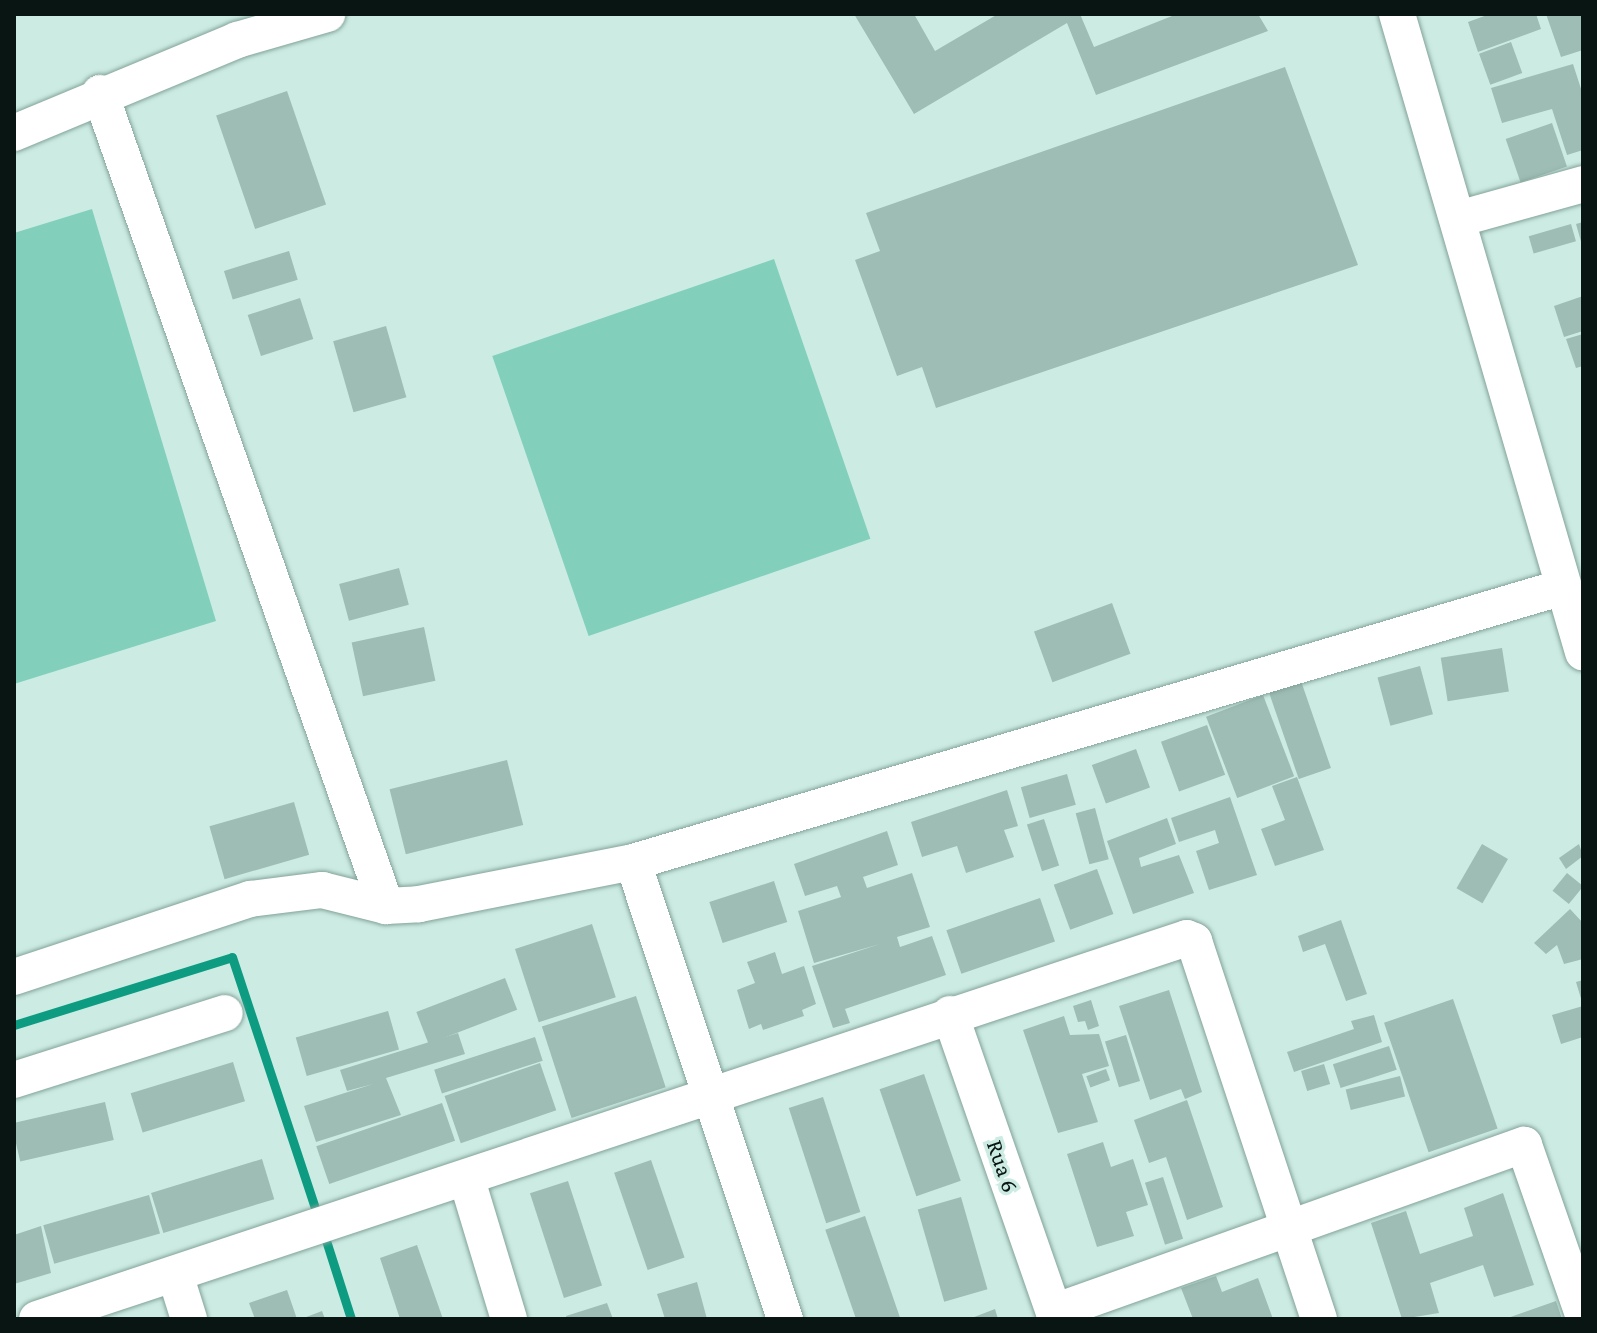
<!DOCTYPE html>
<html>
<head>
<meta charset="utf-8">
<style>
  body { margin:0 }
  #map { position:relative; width:1597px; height:1333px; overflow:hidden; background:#ccece3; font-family:"Crimson Pro",serif }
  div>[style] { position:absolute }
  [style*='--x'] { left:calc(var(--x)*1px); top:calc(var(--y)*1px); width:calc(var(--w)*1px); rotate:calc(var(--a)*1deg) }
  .green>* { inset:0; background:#82d0bc; transform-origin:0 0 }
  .stream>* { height:9px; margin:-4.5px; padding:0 4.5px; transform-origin:4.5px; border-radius:4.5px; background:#0d9c82 }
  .building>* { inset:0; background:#9ebdb4; transform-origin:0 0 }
  .roads { filter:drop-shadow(0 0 2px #83a299) drop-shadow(0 0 2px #83a299) }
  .street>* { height:36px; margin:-18px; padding:0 18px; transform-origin:18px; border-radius:18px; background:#fff }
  span { translate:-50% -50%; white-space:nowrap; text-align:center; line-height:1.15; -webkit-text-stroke:7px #ccece3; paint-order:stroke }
  .street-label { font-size:24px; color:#091512 }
  .frame { position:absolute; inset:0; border:16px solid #091512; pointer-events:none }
</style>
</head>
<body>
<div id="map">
  <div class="green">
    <i style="clip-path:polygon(92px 209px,216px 621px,14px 684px,14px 233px)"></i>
    <i style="left:774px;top:259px;width:296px;height:298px;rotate:71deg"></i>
  </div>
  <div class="stream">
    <i style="--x:14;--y:1025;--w:228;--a:-17.3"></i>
    <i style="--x:232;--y:957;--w:274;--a:71.7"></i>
    <i style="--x:323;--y:1231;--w:92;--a:72.3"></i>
  </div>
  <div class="building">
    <i style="clip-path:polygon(854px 14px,914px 14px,935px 51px,998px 14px,1080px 14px,1094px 47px,1177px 14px,1258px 14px,1268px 31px,1096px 95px,1067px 23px,914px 114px)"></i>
    <i style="clip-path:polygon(1490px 14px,1536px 14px,1541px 29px,1478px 52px,1468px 22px)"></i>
    <i style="clip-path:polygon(1546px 14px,1583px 14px,1583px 50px,1561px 57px)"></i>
    <i style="left:1511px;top:42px;width:33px;height:34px;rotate:70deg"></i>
    <i style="clip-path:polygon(1573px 64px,1583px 95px,1583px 150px,1567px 155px,1552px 109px,1502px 123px,1491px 88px)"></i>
    <i style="clip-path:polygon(1285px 67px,1358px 265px,936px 408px,922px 367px,897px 376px,855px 260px,880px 251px,866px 213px)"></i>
    <i style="left:287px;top:91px;width:120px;height:75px;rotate:71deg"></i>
    <i style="left:1552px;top:123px;width:46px;height:49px;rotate:71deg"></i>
    <i style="clip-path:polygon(1583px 222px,1583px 245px,1582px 245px,1576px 224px)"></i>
    <i style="left:1571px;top:224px;width:18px;height:44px;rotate:74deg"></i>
    <i style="left:289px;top:251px;width:30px;height:68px;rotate:73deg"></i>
    <i style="clip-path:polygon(1583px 296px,1583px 331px,1564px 337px,1554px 306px)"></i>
    <i style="left:300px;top:298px;width:43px;height:55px;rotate:72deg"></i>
    <i style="left:386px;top:326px;width:74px;height:55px;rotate:74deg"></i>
    <i style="clip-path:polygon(1583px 334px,1583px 366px,1576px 368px,1566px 339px)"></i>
    <i style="left:399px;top:568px;width:38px;height:62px;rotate:75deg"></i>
    <i style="left:1112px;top:603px;width:54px;height:83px;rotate:70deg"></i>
    <i style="left:424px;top:627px;width:55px;height:74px;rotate:78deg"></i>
    <i style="left:1502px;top:648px;width:44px;height:62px;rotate:81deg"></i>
    <i style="left:1420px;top:666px;width:50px;height:44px;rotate:75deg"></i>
    <i style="left:1301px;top:681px;width:92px;height:34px;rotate:71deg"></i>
    <i style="left:1263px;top:695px;width:87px;height:61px;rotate:69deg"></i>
    <i style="left:1207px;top:725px;width:53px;height:49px;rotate:70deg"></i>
    <i style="left:1136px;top:749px;width:41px;height:47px;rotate:70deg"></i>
    <i style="left:507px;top:760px;width:67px;height:121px;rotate:76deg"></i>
    <i style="left:1067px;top:774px;width:32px;height:48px;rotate:74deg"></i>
    <i style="clip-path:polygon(1297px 777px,1324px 850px,1275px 866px,1261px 829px,1285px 820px,1272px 786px)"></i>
    <i style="clip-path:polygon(1007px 790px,1018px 826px,1004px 830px,1014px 857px,966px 873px,957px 846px,922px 857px,911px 822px)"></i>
    <i style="clip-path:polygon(1230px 797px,1257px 875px,1209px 890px,1196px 851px,1219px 843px,1215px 830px,1179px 842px,1171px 818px)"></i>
    <i style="left:294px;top:802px;width:55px;height:88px;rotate:74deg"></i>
    <i style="left:1095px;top:808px;width:53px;height:20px;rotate:75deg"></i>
    <i style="clip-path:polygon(1167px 818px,1176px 844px,1139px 858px,1141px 867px,1179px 855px,1194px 893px,1133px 914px,1107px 841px)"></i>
    <i style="left:1044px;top:819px;width:49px;height:18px;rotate:72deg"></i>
    <i style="clip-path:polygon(887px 831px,898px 865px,863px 877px,867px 888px,912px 873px,930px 927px,897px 937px,900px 947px,932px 936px,946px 975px,845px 1009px,850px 1023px,833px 1028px,812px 966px,880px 944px,814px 963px,798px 911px,841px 897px,837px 886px,805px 896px,794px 864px)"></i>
    <i style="left:1482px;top:844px;width:30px;height:51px;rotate:30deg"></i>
    <i style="clip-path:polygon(1579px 844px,1583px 856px,1566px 869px,1559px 858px)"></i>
    <i style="left:1097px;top:869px;width:48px;height:46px;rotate:70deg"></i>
    <i style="left:1567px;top:873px;width:21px;height:23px;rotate:39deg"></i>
    <i style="left:774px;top:881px;width:43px;height:68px;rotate:72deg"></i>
    <i style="left:1040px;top:898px;width:46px;height:99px;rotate:71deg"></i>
    <i style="clip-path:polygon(1570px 909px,1583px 923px,1583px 959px,1564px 964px,1557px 945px,1546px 954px,1534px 943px)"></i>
    <i style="clip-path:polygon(1341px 920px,1367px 994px,1346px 1001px,1325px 944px,1303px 952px,1298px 936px)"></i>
    <i style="left:592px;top:924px;width:77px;height:81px;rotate:72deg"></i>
    <i style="clip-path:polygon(775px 952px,782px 974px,804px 966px,816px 1004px,802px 1010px,804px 1016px,763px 1030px,761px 1024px,749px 1029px,737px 990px,755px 983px,747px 962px)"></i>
    <i style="left:505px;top:978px;width:34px;height:95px;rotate:69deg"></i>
    <i style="clip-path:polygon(1583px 980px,1583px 1002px,1582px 1002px,1576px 982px)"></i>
    <i style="clip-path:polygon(1169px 990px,1202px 1092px,1185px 1099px,1181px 1089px,1150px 1100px,1119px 1006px)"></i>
    <i style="left:636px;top:996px;width:96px;height:99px;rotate:72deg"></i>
    <i style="left:1453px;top:999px;width:137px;height:73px;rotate:71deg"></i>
    <i style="clip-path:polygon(1091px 1000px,1099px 1026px,1088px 1030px,1085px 1021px,1078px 1022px,1073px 1006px)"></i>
    <i style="clip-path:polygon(1583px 1006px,1583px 1037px,1561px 1044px,1552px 1015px)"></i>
    <i style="left:388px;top:1011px;width:40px;height:96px;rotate:74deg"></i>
    <i style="clip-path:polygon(1374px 1015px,1382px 1042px,1294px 1072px,1287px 1052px,1354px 1029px,1351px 1021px)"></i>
    <i style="clip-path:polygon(1064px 1016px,1070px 1035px,1099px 1034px,1109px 1066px,1082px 1074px,1098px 1122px,1058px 1133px,1023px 1030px)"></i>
    <i style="clip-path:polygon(458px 1033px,465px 1054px,386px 1078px,401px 1115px,316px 1142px,304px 1106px,373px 1084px,347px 1091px,340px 1070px)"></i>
    <i style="left:1126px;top:1035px;width:48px;height:22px;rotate:73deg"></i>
    <i style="left:535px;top:1037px;width:25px;height:106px;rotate:72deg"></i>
    <i style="left:1389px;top:1046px;width:25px;height:59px;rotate:72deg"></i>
    <i style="left:233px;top:1062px;width:41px;height:107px;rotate:73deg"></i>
    <i style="left:540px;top:1063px;width:50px;height:101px;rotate:71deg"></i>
    <i style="left:1324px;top:1064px;width:21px;height:24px;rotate:73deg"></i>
    <i style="left:1106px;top:1069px;width:12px;height:21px;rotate:70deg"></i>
    <i style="left:924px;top:1074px;width:113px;height:47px;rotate:71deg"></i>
    <i style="left:1400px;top:1076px;width:21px;height:56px;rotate:76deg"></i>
    <i style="left:823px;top:1097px;width:121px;height:36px;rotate:72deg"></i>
    <i style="clip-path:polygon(1187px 1100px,1223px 1207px,1187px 1220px,1166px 1157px,1149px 1163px,1134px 1120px)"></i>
    <i style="left:105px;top:1102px;width:39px;height:96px;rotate:77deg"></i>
    <i style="left:442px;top:1103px;width:40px;height:133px;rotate:71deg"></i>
    <i style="clip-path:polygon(1103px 1142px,1111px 1167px,1133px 1159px,1148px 1205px,1126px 1212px,1134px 1236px,1097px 1247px,1067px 1154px)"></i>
    <i style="left:262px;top:1159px;width:42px;height:116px;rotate:73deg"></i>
    <i style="left:651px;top:1160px;width:103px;height:39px;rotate:71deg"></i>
    <i style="left:1163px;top:1177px;width:65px;height:19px;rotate:72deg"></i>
    <i style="left:568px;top:1181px;width:110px;height:40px;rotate:72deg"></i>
    <i style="clip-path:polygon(1503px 1193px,1534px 1285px,1494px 1297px,1483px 1265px,1430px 1283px,1439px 1313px,1402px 1319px,1371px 1223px,1406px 1211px,1420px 1254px,1473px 1236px,1464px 1208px)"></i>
    <i style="left:149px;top:1195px;width:40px;height:110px;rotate:74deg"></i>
    <i style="left:961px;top:1197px;width:96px;height:45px;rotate:74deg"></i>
    <i style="left:865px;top:1216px;width:109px;height:42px;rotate:71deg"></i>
    <i style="clip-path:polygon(41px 1226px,51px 1273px,14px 1284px,14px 1235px)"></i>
    <i style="clip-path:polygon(417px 1245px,443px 1319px,400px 1319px,380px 1258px)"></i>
    <i style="clip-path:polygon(1216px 1276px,1222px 1292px,1258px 1278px,1273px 1319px,1193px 1319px,1181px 1288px)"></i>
    <i style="clip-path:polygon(697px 1282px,707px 1319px,665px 1319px,657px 1294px)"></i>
    <i style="clip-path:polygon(287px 1290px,297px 1319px,255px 1319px,249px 1303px)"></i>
    <i style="clip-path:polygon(1556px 1301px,1562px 1319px,1505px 1319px)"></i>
    <i style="clip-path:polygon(607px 1303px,613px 1319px,567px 1319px,566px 1316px)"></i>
    <i style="clip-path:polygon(995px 1309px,998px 1319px,969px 1319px)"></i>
    <i style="clip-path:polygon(322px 1311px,325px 1319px,301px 1319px)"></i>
  </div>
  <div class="roads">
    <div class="street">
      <i style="--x:1397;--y:14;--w:665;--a:73.75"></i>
      <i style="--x:100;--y:93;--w:862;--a:70.62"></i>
      <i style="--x:14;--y:133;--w:242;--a:-22.6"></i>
      <i style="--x:237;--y:40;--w:94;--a:-16.1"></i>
      <i style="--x:1458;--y:219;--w:130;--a:-15.6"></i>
      <i style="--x:633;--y:862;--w:482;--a:71.6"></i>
      <i style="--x:14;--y:977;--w:249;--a:-18.3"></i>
      <i style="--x:250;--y:899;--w:73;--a:-7.1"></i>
      <i style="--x:322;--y:890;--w:66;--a:14"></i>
      <i style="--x:386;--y:906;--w:33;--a:-3"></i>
      <i style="--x:419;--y:904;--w:218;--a:-11.1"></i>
      <i style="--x:633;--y:862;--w:970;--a:-16.47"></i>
      <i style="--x:950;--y:1014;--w:323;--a:70.8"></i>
      <i style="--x:14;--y:1080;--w:221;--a:-17.6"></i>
      <i style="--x:467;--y:1180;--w:145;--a:73.2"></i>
      <i style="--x:175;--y:1274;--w:47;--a:72.7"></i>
      <i style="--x:1054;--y:1312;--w:499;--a:-19.6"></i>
      <i style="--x:1524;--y:1145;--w:179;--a:70.8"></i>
      <i style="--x:37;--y:1319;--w:1211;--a:-18.33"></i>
      <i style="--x:1187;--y:938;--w:8;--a:23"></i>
      <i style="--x:1194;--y:941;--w:398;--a:71.7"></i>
    </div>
  </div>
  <div class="street-label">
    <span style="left:1003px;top:1166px;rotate:71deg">Rua 6</span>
  </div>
  <div class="frame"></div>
</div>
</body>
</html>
